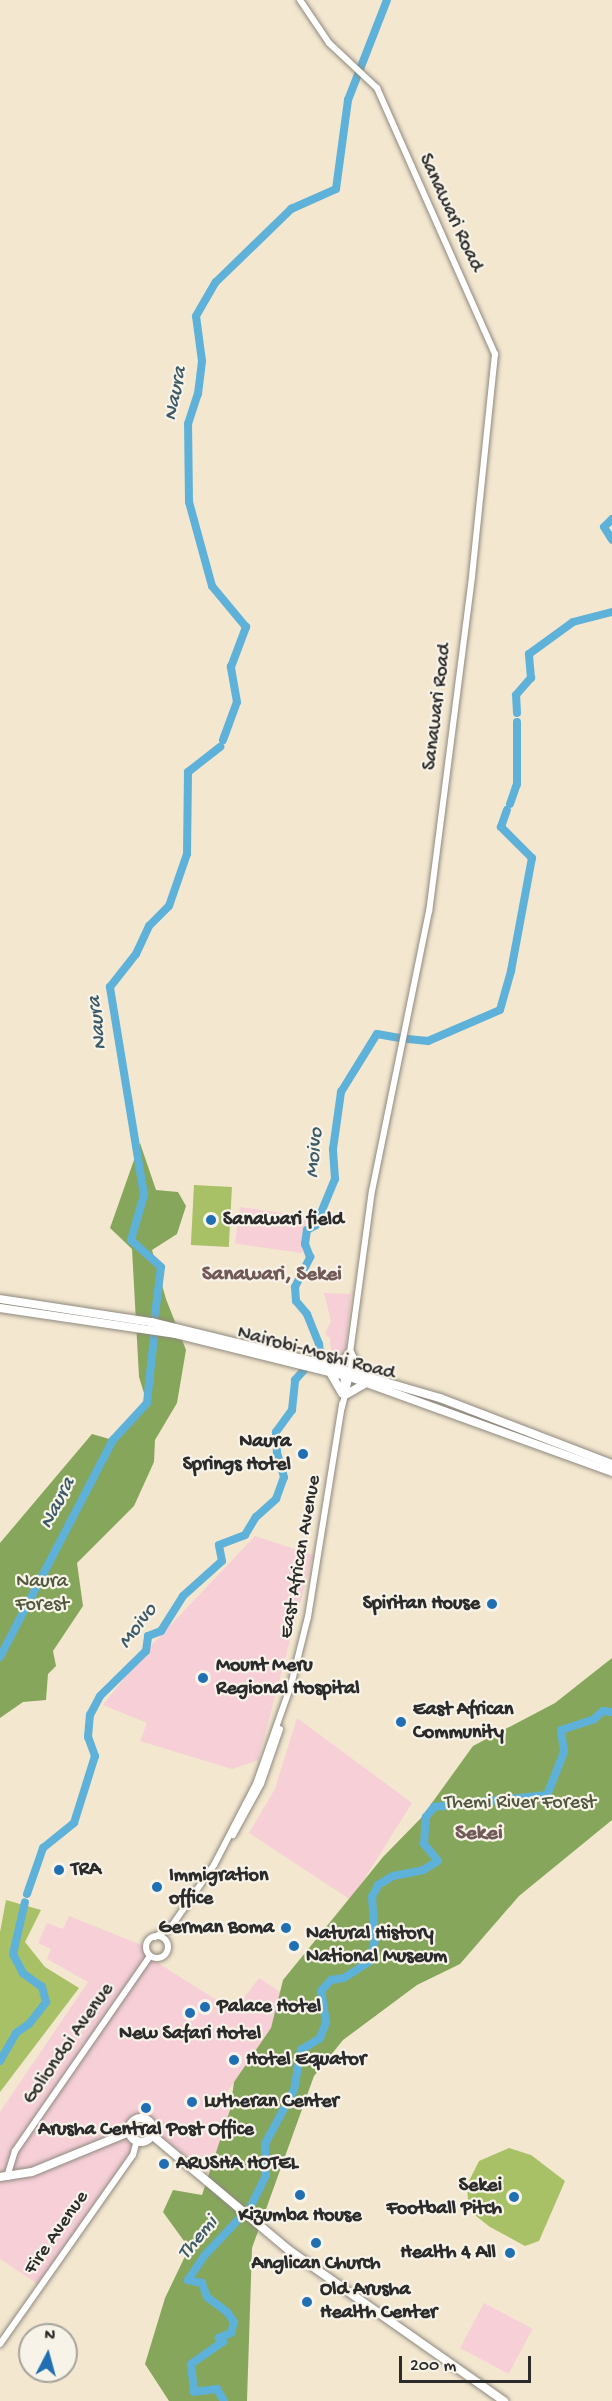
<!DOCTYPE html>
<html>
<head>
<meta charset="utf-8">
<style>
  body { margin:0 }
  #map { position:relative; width:612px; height:2401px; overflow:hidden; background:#f3e7d0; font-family:"Gochi Hand",sans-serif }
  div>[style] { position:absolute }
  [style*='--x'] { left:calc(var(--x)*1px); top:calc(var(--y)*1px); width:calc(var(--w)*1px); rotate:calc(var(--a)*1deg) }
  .built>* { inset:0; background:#f6cfd7; transform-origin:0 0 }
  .green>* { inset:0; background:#a9c166; transform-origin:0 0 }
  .forest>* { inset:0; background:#86a75b }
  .river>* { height:8px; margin:-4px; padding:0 4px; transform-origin:4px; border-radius:4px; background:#5eb1d9 }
  .roads { filter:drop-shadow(0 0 2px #8f897e) drop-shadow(0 0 2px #8f897e) }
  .tertiary>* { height:6px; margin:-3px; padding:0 3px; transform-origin:3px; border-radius:3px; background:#fff }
  .tertiary>.ring { margin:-3px; padding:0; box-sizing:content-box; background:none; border:6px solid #fff; border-radius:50% }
  .primary>* { height:8px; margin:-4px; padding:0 4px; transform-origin:4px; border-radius:4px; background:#fff }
  .primary>.ring { margin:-4px; padding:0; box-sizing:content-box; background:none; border:8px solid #fff; border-radius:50% }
  .trunk>* { height:8px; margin:-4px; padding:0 4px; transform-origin:4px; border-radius:4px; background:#fff }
  .dots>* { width:16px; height:16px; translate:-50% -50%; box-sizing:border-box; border:3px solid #f7f3e8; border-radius:50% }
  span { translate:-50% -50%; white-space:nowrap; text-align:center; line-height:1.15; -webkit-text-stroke:4.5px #f7f3e8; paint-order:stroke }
  .street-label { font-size:20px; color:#2b2b2b }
  .poi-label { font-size:20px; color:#2b2b2b; font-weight:700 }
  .left { translate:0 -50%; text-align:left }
  .right { translate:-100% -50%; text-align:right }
  .park-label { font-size:20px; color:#51583d }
  .water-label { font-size:21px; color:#3d5a68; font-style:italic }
  .neighbourhood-label { font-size:21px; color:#715958; font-weight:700 }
  .quarter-label { font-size:22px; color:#715958; font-weight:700 }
  .north { position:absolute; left:18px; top:2323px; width:60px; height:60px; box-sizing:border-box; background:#f7f3e8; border:2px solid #a5a39c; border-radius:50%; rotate:6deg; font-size:16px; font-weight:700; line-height:24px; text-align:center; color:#2b2b2b }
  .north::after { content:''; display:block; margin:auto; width:21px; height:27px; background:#1f6fb2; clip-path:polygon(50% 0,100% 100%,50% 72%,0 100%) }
  .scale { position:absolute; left:399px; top:2356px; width:132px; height:27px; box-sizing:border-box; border:3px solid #2b2b2b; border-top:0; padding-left:8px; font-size:18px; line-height:21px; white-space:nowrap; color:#2b2b2b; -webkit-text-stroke:4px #f7f3e8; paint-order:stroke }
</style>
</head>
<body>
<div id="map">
  <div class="built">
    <i style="left:240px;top:1207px;width:68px;height:37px;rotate:8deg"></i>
    <i style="clip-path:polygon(324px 1293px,351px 1294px,345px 1355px,331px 1351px,330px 1338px,325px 1334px,331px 1321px)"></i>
    <i style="clip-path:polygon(255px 1536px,313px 1555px,258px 1760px,232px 1769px,140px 1741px,147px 1723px,103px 1705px,146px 1651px)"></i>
    <i style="clip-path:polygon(297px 1718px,412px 1803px,351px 1900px,249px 1833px,275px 1789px)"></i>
    <i style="clip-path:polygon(69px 1916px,144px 1946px,147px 1956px,234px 2011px,259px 1978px,292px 2000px,222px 2099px,246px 2118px,214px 2177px,158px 2135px,159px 2125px,148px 2120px,130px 2122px,125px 2133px,137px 2140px,133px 2155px,39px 2285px,0 2259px,0 2112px,88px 1982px,47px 1959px,51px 1949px,38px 1943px,47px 1923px,63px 1929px)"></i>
    <i style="left:484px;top:2303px;width:55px;height:51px;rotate:28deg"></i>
  </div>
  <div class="green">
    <i style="left:194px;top:1185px;width:38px;height:60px;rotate:3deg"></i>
    <i style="clip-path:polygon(6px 1900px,41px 1910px,25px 1942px,45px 1967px,79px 1988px,0 2092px,0 1932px)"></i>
    <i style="clip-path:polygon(509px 2148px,531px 2155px,565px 2181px,539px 2241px,525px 2246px,490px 2227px,476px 2216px,468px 2201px,467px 2185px,479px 2161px)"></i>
  </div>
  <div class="forest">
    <i style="clip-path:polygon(140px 1143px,156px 1190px,178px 1192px,186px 1206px,177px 1234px,152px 1250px,166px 1299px,186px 1350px,177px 1403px,155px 1440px,154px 1462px,134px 1506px,77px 1563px,83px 1606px,53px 1651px,56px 1666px,48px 1674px,46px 1700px,23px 1702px,0 1718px,0 1543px,92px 1434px,113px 1440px,147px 1403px,139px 1377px,132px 1249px,110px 1228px)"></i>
    <i style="clip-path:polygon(612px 1658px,612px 1820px,519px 1896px,460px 1964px,417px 1985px,343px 2040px,314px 2076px,252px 2248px,247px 2401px,169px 2401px,145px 2364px,165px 2298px,189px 2248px,163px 2212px,173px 2190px,202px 2195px,230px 2110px,234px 2082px,271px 2028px,283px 1980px,383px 1857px,421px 1818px,473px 1746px,555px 1703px)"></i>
  </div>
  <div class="river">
    <i style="--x:612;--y:519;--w:11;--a:135"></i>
    <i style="--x:604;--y:527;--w:15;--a:58"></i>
    <i style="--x:517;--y:713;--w:18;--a:-93"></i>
    <i style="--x:516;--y:695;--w:23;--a:-49"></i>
    <i style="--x:531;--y:678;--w:24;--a:-95"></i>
    <i style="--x:529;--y:654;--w:54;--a:-36"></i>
    <i style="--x:573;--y:622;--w:40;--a:-14.4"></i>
    <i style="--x:223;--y:740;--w:40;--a:-69.8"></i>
    <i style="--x:237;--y:702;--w:36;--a:-100"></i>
    <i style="--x:231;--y:667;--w:43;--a:-69.4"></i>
    <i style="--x:246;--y:627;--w:53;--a:-129.7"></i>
    <i style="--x:212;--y:586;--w:87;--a:-105.3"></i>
    <i style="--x:189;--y:502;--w:78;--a:-90.7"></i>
    <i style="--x:188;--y:424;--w:32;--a:-72"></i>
    <i style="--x:198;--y:394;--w:33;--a:-83"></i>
    <i style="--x:202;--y:361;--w:45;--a:-97.6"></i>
    <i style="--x:196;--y:316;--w:39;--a:-60"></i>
    <i style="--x:216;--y:282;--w:105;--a:-44.2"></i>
    <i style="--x:291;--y:209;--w:49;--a:-24"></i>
    <i style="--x:336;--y:189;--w:90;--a:-82.3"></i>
    <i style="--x:348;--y:100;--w:107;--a:-68.7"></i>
    <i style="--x:510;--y:804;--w:21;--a:-71"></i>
    <i style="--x:517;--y:784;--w:62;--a:-90"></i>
    <i style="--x:408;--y:1039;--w:20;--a:6"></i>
    <i style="--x:428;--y:1041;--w:78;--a:-23.3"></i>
    <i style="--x:500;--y:1010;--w:41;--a:-74.2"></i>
    <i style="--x:511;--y:971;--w:115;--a:-79.5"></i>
    <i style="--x:532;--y:858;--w:44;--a:-135"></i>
    <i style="--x:501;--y:827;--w:18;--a:-71"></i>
    <i style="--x:155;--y:1315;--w:48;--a:-82.9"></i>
    <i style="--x:161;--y:1267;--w:40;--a:-138"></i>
    <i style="--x:131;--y:1240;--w:47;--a:-73.9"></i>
    <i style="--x:144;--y:1195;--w:211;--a:-99.3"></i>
    <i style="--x:110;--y:987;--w:42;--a:-51.8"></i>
    <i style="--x:136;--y:954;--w:31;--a:-65"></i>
    <i style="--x:149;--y:926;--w:28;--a:-45"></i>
    <i style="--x:169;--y:906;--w:55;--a:-70.9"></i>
    <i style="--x:187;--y:854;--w:82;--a:-89.3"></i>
    <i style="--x:188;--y:772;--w:41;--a:-38"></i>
    <i style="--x:314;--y:1359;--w:9;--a:-49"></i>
    <i style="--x:320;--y:1352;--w:8;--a:-97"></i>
    <i style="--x:319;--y:1344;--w:32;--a:-112"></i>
    <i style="--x:307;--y:1314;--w:17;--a:-130"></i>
    <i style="--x:296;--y:1301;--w:14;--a:-94"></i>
    <i style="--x:295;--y:1287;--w:34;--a:-63"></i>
    <i style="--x:310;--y:1257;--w:14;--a:-111"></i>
    <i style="--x:305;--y:1244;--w:14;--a:-82"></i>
    <i style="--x:307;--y:1230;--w:10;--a:-29"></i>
    <i style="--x:316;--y:1225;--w:50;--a:-67.6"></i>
    <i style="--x:335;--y:1179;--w:30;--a:-94"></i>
    <i style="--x:333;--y:1149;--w:58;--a:-82"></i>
    <i style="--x:341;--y:1092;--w:68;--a:-58.2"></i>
    <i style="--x:377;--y:1034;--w:23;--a:10"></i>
    <i style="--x:0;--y:1657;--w:245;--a:-62.5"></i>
    <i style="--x:113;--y:1440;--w:50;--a:-47.4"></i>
    <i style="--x:147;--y:1403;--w:67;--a:-84"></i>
    <i style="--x:27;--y:1894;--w:49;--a:-70.8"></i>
    <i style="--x:43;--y:1848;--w:40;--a:-39"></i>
    <i style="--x:74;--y:1823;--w:70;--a:-72.6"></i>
    <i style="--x:95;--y:1756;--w:20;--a:-110"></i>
    <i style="--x:88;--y:1737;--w:22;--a:-85"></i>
    <i style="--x:90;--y:1715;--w:21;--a:-62"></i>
    <i style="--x:100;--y:1696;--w:64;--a:-44.4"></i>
    <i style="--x:146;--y:1651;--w:15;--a:-82"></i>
    <i style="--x:148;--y:1636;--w:14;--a:-21"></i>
    <i style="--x:161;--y:1631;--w:41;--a:-57.8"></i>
    <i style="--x:183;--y:1596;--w:52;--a:-41.9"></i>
    <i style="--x:222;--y:1561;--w:16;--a:-101"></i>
    <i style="--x:219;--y:1545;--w:28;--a:-21"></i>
    <i style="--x:245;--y:1535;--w:21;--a:-59"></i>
    <i style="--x:256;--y:1517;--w:27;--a:-42"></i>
    <i style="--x:276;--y:1499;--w:23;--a:-70"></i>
    <i style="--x:284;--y:1477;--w:26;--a:-106"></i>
    <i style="--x:277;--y:1452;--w:20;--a:-93"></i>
    <i style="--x:276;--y:1432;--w:27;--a:-54"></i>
    <i style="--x:292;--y:1410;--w:30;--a:-84"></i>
    <i style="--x:295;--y:1380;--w:15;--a:-48"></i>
    <i style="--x:0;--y:2061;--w:32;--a:-60"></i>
    <i style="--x:16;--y:2033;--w:16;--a:-35"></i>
    <i style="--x:29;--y:2024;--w:28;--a:-52"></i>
    <i style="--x:46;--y:2002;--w:16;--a:-105"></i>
    <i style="--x:42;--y:1987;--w:24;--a:-144"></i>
    <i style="--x:23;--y:1973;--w:21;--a:-118"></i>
    <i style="--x:13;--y:1954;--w:53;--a:-77"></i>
    <i style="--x:224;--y:2401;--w:14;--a:-120"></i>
    <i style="--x:217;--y:2389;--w:23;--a:173"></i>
    <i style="--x:194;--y:2392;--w:28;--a:-96"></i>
    <i style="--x:191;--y:2364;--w:39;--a:-35"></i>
    <i style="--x:223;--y:2342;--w:6;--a:-135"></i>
    <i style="--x:219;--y:2338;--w:13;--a:-23"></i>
    <i style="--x:231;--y:2333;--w:11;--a:-75"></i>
    <i style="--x:234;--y:2322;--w:12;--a:-125"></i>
    <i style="--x:227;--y:2312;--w:25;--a:-143"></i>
    <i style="--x:207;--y:2297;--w:15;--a:-110"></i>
    <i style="--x:202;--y:2283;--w:14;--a:-168"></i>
    <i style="--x:188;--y:2280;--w:30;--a:-56"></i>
    <i style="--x:205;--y:2255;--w:67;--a:-46.8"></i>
    <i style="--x:251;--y:2206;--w:34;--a:-64"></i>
    <i style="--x:266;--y:2175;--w:31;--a:-92"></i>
    <i style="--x:265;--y:2144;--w:61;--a:-61.8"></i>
    <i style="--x:294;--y:2090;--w:41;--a:-80.1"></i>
    <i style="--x:301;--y:2050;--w:22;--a:-32"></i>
    <i style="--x:320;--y:2038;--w:17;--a:-69"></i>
    <i style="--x:326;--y:2022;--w:31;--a:-99"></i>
    <i style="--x:321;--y:1991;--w:15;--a:-48"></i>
    <i style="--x:331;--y:1980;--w:13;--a:-9"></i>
    <i style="--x:344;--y:1978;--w:31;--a:-33"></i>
    <i style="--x:370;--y:1961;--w:23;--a:-77"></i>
    <i style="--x:375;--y:1939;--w:42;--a:-94.1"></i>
    <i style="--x:372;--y:1897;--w:13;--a:-63"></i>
    <i style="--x:378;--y:1885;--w:17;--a:-31"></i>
    <i style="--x:393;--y:1876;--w:31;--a:-11"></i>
    <i style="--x:423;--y:1870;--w:17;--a:-31"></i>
    <i style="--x:438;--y:1861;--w:22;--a:-129"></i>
    <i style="--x:424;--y:1844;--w:27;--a:-86"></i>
    <i style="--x:426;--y:1817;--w:13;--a:-51"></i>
    <i style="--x:434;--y:1807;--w:114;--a:-6.1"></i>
    <i style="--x:547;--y:1795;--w:46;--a:-68.4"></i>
    <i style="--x:564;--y:1752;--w:22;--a:-98"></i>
    <i style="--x:561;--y:1730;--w:35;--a:-18"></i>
    <i style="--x:594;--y:1719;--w:12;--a:-42"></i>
    <i style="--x:603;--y:1711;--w:9;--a:6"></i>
  </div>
  <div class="roads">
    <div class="tertiary">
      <i style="--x:300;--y:0;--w:52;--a:56"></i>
      <i style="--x:329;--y:43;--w:66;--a:43.2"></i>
      <i style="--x:377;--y:88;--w:291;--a:66.1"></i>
      <i style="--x:495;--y:354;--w:224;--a:95.9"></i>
      <i style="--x:472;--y:577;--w:337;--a:97.3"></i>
      <i style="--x:429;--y:911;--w:285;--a:101.5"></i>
      <i style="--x:372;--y:1190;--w:164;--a:97.7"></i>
      <i style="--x:350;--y:1353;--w:18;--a:87"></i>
      <i style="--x:351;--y:1371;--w:38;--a:104"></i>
      <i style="--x:342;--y:1394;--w:23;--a:-83"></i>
      <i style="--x:233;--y:1835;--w:58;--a:-61.2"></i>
      <i style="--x:261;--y:1784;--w:58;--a:-70.9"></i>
      <i class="ring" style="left:146px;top:1936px;width:16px;height:16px"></i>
      <i style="--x:155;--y:1937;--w:19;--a:-32"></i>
      <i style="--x:171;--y:1927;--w:75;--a:-55.3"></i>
      <i style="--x:214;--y:1865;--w:91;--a:-62.6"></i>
      <i style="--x:256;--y:1784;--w:105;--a:-70.5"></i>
      <i style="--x:291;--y:1685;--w:70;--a:-76"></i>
      <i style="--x:308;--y:1617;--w:216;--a:-80.9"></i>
      <i style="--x:7;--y:2177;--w:27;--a:-73"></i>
      <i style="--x:15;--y:2151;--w:237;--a:-55.3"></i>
      <i style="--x:0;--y:2344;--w:231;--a:-54.9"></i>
      <i style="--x:133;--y:2155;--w:16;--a:-75"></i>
    </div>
    <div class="primary">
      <i class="ring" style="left:129px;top:2118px;width:16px;height:16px"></i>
      <i style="--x:153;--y:2136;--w:177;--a:40"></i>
      <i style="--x:289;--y:2250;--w:263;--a:35.1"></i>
      <i style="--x:0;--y:2177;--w:32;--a:-9"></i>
      <i style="--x:32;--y:2172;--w:103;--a:-22.3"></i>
    </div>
    <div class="trunk">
      <i style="--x:0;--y:1299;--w:153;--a:8.7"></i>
      <i style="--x:151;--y:1322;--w:177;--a:13.7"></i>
      <i style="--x:323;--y:1364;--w:122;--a:16.2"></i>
      <i style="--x:440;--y:1398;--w:184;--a:21"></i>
      <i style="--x:0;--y:1308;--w:178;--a:8.4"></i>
      <i style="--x:176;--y:1334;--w:179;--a:13.9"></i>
      <i style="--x:350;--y:1377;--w:279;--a:19.9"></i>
      <i style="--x:332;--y:1364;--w:11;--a:-15"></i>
      <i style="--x:343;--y:1361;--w:11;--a:-49"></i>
      <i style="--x:350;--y:1353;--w:22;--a:58"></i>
      <i style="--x:331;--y:1374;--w:22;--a:60"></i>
      <i style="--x:347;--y:1394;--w:22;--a:-30"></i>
    </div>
  </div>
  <div class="dots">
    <i style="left:211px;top:1220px;background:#1f6fb2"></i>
    <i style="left:303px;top:1454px;background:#1f6fb2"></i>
    <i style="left:492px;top:1604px;background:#1f6fb2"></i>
    <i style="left:203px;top:1678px;background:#1f6fb2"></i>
    <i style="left:401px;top:1722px;background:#1f6fb2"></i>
    <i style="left:59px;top:1870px;background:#1f6fb2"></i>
    <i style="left:157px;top:1887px;background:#1f6fb2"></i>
    <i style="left:286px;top:1928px;background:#1f6fb2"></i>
    <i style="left:294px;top:1946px;background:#1f6fb2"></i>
    <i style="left:205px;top:2007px;background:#1f6fb2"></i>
    <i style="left:190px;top:2013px;background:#1f6fb2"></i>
    <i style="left:234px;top:2060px;background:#1f6fb2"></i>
    <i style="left:192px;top:2102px;background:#1f6fb2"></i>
    <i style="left:146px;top:2108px;background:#1f6fb2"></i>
    <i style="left:164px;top:2164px;background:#1f6fb2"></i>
    <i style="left:300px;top:2195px;background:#1f6fb2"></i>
    <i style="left:514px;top:2197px;background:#1f6fb2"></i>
    <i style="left:316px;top:2243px;background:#1f6fb2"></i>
    <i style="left:510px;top:2253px;background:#1f6fb2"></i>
    <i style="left:307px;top:2302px;background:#1f6fb2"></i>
  </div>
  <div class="street-label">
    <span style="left:450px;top:213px;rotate:65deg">Sanawari Road</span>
    <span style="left:438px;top:707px;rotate:-83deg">Sanawari Road</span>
    <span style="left:316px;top:1354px;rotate:15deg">Nairobi-Moshi Road</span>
    <span style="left:301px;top:1557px;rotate:-80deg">East African Avenue</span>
    <span style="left:69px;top:2044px;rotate:-55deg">Goliondoi Avenue</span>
    <span style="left:57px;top:2233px;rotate:-55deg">Fire Avenue</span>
  </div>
  <div class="poi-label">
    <span class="left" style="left:223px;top:1220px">Sanawari field</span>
    <span class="right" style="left:291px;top:1454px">Naura<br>Springs Hotel</span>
    <span class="right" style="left:480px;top:1604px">Spiritan House</span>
    <span class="left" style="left:216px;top:1678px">Mount Meru<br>Regional Hospital</span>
    <span class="left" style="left:413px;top:1722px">East African<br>Community</span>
    <span class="left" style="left:71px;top:1870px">TRA</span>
    <span class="left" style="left:169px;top:1888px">Immigration<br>office</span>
    <span class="right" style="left:274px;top:1928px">German Boma</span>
    <span class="left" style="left:306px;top:1946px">Natural History<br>National Museum</span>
    <span class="left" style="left:217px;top:2007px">Palace Hotel</span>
    <span style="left:190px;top:2034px">New Safari Hotel</span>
    <span class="left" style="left:246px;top:2060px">Hotel Equator</span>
    <span class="left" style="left:204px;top:2102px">Lutheran Center</span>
    <span style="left:146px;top:2130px">Arusha Central Post Office</span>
    <span class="left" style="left:176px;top:2164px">ARUSHA HOTEL</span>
    <span class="right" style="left:502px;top:2198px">Sekei<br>Football Pitch</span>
    <span style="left:300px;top:2216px">Kizumba House</span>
    <span class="right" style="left:496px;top:2253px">Health 4 All</span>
    <span style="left:316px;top:2264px">Anglican Church</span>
    <span class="left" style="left:320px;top:2302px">Old Arusha<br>Health Center</span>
  </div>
  <div class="park-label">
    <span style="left:42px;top:1594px">Naura<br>Forest</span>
    <span style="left:520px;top:1803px">Themi River Forest</span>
  </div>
  <div class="water-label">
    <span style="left:177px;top:394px;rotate:-79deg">Naura</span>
    <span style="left:99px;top:1023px;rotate:-97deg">Naura</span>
    <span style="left:316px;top:1153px;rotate:-85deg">Moivo</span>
    <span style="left:59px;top:1504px;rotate:-63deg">Naura</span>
    <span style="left:139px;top:1627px;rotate:-53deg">Moivo</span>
    <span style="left:199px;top:2239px;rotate:-50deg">Themi</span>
  </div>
  <div class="neighbourhood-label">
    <span style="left:272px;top:1276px">Sanawari, Sekei</span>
  </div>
  <div class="quarter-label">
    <span style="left:479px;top:1835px">Sekei</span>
  </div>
  <div class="north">N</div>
  <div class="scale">200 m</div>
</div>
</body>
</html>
